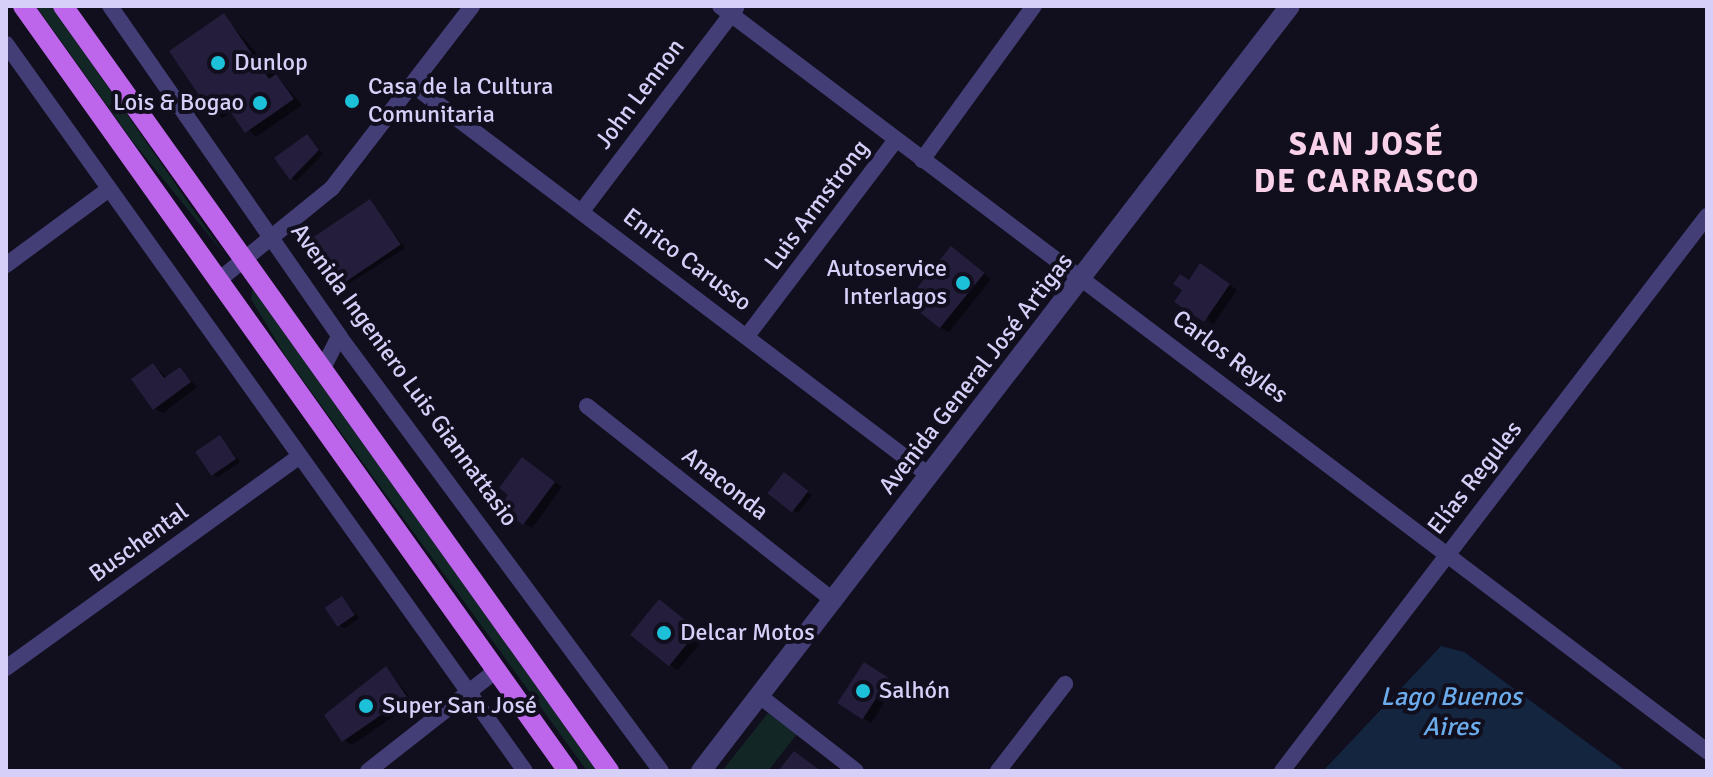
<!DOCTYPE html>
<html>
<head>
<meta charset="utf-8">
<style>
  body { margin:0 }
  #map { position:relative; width:1713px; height:777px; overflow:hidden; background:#110e1d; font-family:Signika,sans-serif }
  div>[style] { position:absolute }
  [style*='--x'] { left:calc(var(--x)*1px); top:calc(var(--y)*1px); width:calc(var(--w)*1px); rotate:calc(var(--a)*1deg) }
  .green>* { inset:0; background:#122626 }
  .water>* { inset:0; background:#142540 }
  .shadow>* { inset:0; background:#0007 }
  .building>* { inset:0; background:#241d3b; transform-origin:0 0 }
  .minor>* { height:16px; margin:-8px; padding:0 8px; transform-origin:8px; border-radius:8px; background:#433f76 }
  .tertiary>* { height:20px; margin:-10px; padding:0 10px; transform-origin:10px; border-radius:10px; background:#433f76 }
  .primary>* { height:20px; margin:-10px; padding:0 10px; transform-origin:10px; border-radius:10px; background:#bd65eb }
  .dots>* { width:22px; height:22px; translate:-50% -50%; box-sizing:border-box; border:4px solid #110e1d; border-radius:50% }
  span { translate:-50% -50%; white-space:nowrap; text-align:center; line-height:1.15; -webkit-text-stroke:8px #110e1d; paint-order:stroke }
  .poi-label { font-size:24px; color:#d6d0f9 }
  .left { translate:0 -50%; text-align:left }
  .right { translate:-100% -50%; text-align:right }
  .street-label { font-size:24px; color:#d6d0f9 }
  .water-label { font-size:26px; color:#6bacec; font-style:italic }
  .district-label { font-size:32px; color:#f9d2ea; font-weight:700; letter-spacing:2px }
  .frame { position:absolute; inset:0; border:8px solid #d6d0f9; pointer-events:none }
</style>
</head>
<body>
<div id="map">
  <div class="green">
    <i style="clip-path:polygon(36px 6px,52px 6px,224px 254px,133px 142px)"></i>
    <i style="clip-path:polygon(253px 287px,598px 771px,587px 771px,286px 357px,251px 299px)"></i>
    <i style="clip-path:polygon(768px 713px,797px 734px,768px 771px,722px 771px)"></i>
  </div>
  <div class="water">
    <i style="clip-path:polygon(1441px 646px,1464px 652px,1626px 771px,1323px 771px)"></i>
  </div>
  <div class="shadow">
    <i style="clip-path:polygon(224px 16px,302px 105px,256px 137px,232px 111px,223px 118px,213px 112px)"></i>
    <i style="clip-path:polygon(308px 137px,323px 154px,296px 181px,292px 178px)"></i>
    <i style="clip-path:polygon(370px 202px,405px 248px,340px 289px,335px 286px)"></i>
    <i style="clip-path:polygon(959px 254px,991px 279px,949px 332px,941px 328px)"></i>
    <i style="clip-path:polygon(1208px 270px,1237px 290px,1213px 325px,1185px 290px)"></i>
    <i style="clip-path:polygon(153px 365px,168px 379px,180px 370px,197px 387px,163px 413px,154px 408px)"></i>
    <i style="clip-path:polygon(220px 437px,240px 462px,218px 477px,213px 474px)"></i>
    <i style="clip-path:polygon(530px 464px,562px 487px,532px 528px,524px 523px)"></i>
    <i style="clip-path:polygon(789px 477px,812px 495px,798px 513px,793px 510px)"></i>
    <i style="clip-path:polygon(342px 598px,359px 618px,345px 628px,340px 626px)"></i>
    <i style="clip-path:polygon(667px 606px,705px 637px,678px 670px,670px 665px)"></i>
    <i style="clip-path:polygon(386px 668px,414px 702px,352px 745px,344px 740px)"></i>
    <i style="clip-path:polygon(872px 669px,895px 685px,871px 723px,863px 718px)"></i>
  </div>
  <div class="building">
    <i style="clip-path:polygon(224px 13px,269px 79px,276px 74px,294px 99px,245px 133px,225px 104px,211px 113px,169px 51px)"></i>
    <i style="clip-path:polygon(307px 134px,319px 150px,290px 180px,274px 158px)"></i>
    <i style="left:370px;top:199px;width:55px;height:81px;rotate:56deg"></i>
    <i style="left:951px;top:246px;width:43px;height:71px;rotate:39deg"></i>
    <i style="clip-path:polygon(1200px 263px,1230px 284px,1204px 322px,1174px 302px,1182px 290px,1173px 284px,1180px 274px,1189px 280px)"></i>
    <i style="clip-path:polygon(153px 363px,164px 378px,180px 367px,191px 382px,153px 410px,131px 379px)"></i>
    <i style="left:220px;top:435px;width:29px;height:30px;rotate:56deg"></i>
    <i style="clip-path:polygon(522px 457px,555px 482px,523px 525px,499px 507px,508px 495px,499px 488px)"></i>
    <i style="left:784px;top:472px;width:31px;height:27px;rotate:38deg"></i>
    <i style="left:342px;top:596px;width:23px;height:21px;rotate:56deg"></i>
    <i style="left:659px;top:599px;width:50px;height:46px;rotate:39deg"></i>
    <i style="left:864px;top:662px;width:30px;height:49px;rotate:33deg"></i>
    <i style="clip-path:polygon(386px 666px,407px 697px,342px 742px,324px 715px)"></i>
    <i style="clip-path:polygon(794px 751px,821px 771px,778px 771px)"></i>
  </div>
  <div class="minor">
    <i style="--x:110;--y:6;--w:402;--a:55.2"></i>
    <i style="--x:339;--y:336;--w:541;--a:53.49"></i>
    <i style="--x:720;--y:6;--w:1237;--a:37.05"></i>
    <i style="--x:6;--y:44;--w:893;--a:54.48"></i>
    <i style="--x:413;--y:85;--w:648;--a:37.1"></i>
    <i style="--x:922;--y:160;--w:190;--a:-54"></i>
    <i style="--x:582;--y:211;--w:255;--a:-52.8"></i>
    <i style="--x:6;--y:265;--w:128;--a:-36.4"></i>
    <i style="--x:220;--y:279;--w:144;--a:-39.1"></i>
    <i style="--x:332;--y:188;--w:230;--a:-52.4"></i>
    <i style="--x:747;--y:336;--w:246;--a:-52.8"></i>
    <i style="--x:322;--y:370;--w:38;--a:-63"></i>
    <i style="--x:587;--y:406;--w:315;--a:38.3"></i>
    <i style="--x:6;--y:668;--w:362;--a:-35.8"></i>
    <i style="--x:761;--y:697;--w:120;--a:37.9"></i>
    <i style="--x:368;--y:771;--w:164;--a:-38.1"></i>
    <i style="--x:998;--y:771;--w:110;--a:-52.4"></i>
    <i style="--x:1282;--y:771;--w:699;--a:-52.56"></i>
  </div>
  <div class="tertiary">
    <i style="--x:701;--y:771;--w:965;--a:-52.41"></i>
  </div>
  <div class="primary">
    <i style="--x:23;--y:6;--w:939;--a:54.53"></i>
    <i style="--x:63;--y:6;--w:940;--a:54.48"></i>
  </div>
  <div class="dots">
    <i style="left:218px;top:63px;background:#1cc0d9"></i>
    <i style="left:352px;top:101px;background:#1cc0d9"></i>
    <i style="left:260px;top:103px;background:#1cc0d9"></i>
    <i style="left:963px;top:283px;background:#1cc0d9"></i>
    <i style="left:664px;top:633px;background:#1cc0d9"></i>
    <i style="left:863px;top:691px;background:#1cc0d9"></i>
    <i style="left:366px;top:706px;background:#1cc0d9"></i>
  </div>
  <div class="poi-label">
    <span class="left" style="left:234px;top:63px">Dunlop</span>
    <span class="left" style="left:368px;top:101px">Casa de la Cultura<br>Comunitaria</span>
    <span class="right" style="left:244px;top:103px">Lois &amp; Bogao</span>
    <span class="right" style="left:947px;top:283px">Autoservice<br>Interlagos</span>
    <span class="left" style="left:680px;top:633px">Delcar Motos</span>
    <span class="left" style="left:879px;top:691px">Salhón</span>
    <span class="left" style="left:382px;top:706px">Super San José</span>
  </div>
  <div class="street-label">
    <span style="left:640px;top:94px;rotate:-53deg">John Lennon</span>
    <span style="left:817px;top:205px;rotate:-53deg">Luis Armstrong</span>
    <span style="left:687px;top:260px;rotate:37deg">Enrico Carusso</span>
    <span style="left:1230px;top:357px;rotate:37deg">Carlos Reyles</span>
    <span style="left:976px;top:374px;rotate:-52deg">Avenida General José Artigas</span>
    <span style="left:404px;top:375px;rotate:54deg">Avenida Ingeniero Luis Giannattasio</span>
    <span style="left:1475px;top:478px;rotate:-52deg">Elías Regules</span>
    <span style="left:725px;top:484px;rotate:38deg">Anaconda</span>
    <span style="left:139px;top:543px;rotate:-36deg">Buschental</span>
  </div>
  <div class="water-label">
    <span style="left:1451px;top:713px">Lago Buenos<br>Aires</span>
  </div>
  <div class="district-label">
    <span style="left:1367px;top:164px">SAN JOSÉ<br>DE CARRASCO</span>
  </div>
  <div class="frame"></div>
</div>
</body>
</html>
